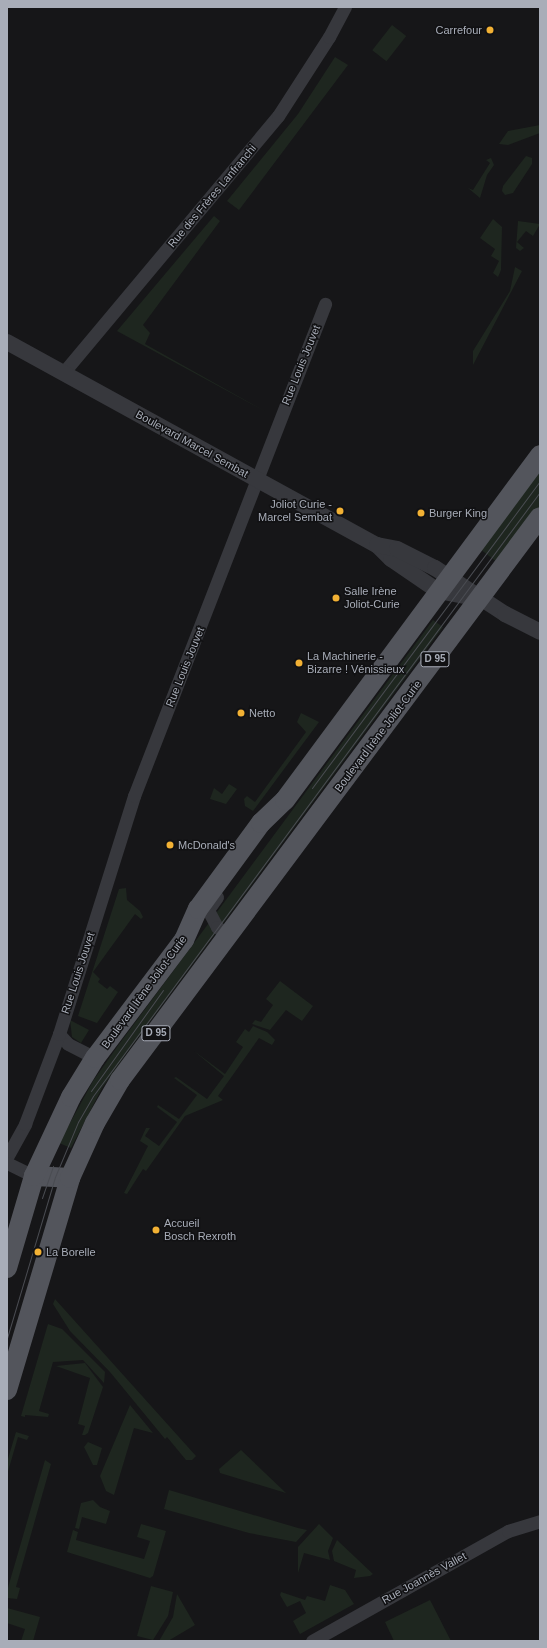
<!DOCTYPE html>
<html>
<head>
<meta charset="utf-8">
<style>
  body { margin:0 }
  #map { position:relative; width:547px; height:1648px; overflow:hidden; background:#161618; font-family:Arial,sans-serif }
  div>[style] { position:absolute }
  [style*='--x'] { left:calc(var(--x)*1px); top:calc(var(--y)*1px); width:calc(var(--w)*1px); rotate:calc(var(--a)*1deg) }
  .green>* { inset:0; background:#1e261f; transform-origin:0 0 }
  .minor>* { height:13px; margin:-6.5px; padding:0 6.5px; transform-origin:6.5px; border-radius:6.5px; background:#37383d }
  .tertiary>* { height:16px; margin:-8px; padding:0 8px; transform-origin:8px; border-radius:8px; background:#37383d }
  .primary>* { height:20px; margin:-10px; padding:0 10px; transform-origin:10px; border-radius:10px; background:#53555c }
  .tram>* { height:1px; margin:-0.5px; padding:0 0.5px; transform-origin:0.5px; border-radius:0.5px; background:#4a4c52 }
  .dots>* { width:11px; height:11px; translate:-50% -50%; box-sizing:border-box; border:2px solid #111113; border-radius:50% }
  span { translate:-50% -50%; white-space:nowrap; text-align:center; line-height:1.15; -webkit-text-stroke:3px #111113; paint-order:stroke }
  .shield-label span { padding:1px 3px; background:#111113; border:1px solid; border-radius:3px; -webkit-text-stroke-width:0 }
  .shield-label { font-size:10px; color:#a8adb8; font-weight:700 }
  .poi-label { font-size:11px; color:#a8adb8 }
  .right { translate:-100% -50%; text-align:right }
  .left { translate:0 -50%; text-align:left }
  .street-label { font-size:11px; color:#a8adb8 }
  .frame { position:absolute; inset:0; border:8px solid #a8adb8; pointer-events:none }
</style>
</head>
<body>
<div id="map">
  <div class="green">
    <i style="left:392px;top:25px;width:18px;height:32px;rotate:38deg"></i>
    <i style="clip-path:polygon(335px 57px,348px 65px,239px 210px,227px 201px,298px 114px)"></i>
    <i style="clip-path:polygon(540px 125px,540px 133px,508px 145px,499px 144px,508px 131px)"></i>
    <i style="clip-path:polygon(526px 156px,532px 158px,532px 164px,513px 193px,505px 195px,502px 191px,503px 186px)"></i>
    <i style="clip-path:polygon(491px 158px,494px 165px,487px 175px,480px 198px,468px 188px,473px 190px,490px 163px,486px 160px)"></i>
    <i style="clip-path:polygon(214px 216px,220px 221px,143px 325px,150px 333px,145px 344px,270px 414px,117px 331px)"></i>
    <i style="clip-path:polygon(493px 219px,502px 227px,501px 270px,498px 277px,493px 273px,499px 261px,491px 256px,495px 249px,480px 238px)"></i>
    <i style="clip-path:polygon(518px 221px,540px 224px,533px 236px,526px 231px,517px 242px,524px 248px,520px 251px,516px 248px)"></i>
    <i style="clip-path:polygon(515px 267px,522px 271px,473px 365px,473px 351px,510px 291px)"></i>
    <i style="clip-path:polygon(540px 467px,540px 506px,498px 563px,480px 549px)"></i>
    <i style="clip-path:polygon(433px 620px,443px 627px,126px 1054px,102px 1088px,71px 1148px,59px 1143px,93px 1081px,117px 1047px)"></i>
    <i style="clip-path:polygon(301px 713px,319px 722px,253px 811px,245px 806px,244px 799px,247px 796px,255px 802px,306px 732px,297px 722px)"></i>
    <i style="clip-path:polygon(229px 784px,237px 789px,226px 804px,210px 799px,214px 788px,222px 794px)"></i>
    <i style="clip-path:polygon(126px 888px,127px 900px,140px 911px,143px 917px,141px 919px,135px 914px,93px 972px,100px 979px,98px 982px,107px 989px,110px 986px,118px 992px,97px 1023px,78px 1016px,119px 889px)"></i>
    <i style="clip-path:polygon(280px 981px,313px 1006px,302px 1021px,286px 1010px,270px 1030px,252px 1024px,255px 1020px,261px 1022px,273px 1005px,266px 999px)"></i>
    <i style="clip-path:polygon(70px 1020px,89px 1030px,81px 1043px,72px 1037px)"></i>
    <i style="clip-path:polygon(253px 1026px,267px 1032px,275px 1040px,272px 1045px,259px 1038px,218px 1096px,223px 1100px,185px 1116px,146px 1171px,143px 1169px,127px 1194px,124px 1193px,148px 1146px,140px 1141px,146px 1128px,150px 1128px,145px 1136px,159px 1146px,177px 1122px,157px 1107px,158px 1105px,179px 1119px,197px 1095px,174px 1078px,176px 1077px,207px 1099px,224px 1076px,194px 1051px,225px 1074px,243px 1047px,236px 1042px,245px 1029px,249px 1032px)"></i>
    <i style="clip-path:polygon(55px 1299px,196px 1456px,192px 1460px,186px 1460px,167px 1437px,165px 1439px,110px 1372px,70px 1331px,53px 1304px)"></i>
    <i style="clip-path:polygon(48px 1324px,62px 1329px,105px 1372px,104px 1383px,83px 1360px,53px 1362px,39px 1411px,49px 1414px,48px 1417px,25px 1415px,25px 1417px,21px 1416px)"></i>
    <i style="clip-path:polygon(85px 1363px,103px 1387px,88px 1433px,85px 1435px,82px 1435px,85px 1426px,78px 1424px,90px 1378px,56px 1366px)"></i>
    <i style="clip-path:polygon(130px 1405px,153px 1433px,134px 1428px,114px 1495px,106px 1491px,100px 1476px)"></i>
    <i style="clip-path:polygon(16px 1432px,29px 1436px,27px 1440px,18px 1437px,7px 1475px,7px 1462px)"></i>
    <i style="clip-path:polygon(88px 1442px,102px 1448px,97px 1465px,93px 1465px,84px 1447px)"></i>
    <i style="clip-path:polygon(241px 1450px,286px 1493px,220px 1473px,219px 1469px)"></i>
    <i style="clip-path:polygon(45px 1460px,51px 1464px,16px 1587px,20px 1588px,17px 1599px,7px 1598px,7px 1591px)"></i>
    <i style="clip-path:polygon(169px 1490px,298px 1528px,307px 1530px,296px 1542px,249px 1533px,164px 1509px)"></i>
    <i style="clip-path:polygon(93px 1500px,100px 1507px,110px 1511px,106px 1524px,82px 1517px,79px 1529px,75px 1528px,81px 1503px)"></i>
    <i style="clip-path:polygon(141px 1524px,166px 1531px,153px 1576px,150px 1578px,67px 1552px,73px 1530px,78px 1532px,76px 1540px,144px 1559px,150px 1541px,137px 1537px)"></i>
    <i style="clip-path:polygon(319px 1524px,333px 1538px,328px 1551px,330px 1560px,304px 1553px,298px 1573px,298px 1547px)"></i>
    <i style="clip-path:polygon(337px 1540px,373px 1574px,370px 1576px,354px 1578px,356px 1570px,334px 1561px,332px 1551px)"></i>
    <i style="clip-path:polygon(330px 1585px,345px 1590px,354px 1604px,300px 1634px,293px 1621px,306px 1613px,300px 1601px,287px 1607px,280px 1595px,281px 1592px,305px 1600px,307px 1596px,325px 1601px)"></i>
    <i style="clip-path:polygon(151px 1586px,173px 1592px,168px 1616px,153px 1640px,137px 1636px)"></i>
    <i style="clip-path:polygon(177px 1594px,195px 1625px,168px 1641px,159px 1641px,173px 1617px)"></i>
    <i style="clip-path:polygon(430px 1600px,451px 1641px,394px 1641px,385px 1622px)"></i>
    <i style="clip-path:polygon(7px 1608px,40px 1617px,33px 1641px,21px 1641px,25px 1629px,7px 1623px)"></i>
  </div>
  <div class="minor">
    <i style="--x:63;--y:373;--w:335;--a:-50.1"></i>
    <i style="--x:278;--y:116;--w:94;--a:-57.2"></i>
    <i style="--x:329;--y:37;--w:34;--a:-62"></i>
    <i style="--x:217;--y:897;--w:16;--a:125"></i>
    <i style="--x:208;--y:910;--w:19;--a:62"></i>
    <i style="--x:217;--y:927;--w:15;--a:37"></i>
    <i style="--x:59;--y:1034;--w:13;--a:48"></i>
    <i style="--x:68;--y:1044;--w:30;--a:27"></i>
    <i style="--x:7;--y:1157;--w:38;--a:-61"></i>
    <i style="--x:25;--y:1124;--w:96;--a:-69.3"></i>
    <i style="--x:59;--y:1034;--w:250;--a:-72.5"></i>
    <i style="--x:134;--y:796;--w:528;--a:-68.78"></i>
    <i style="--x:7;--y:1163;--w:30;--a:26"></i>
    <i style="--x:312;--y:1641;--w:225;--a:-29.3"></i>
    <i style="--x:508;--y:1531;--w:34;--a:-17"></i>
  </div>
  <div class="tertiary">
    <i style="--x:7;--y:342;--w:422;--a:28.8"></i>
    <i style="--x:377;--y:545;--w:20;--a:45"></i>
    <i style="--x:391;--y:559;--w:57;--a:34.2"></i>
    <i style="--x:438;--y:591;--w:44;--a:10.5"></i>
    <i style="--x:377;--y:545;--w:20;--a:11"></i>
    <i style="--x:397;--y:549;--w:42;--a:26.6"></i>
    <i style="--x:435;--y:568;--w:84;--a:33.3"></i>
    <i style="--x:505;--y:614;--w:39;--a:27"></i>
  </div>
  <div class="primary">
    <i style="--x:34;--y:1176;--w:36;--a:3"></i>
    <i style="--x:7;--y:1268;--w:96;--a:-73.6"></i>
    <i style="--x:34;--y:1176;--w:87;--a:-64.9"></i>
    <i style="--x:71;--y:1097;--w:46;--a:-58.4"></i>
    <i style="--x:95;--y:1058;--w:148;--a:-53"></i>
    <i style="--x:184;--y:940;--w:34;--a:-66"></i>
    <i style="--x:198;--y:909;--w:107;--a:-53.8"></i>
    <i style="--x:261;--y:823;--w:33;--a:-44"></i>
    <i style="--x:285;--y:800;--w:429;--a:-53.5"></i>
    <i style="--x:7;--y:1390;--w:221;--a:-73.4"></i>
    <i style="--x:70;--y:1178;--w:60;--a:-65.6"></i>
    <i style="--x:95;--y:1123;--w:50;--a:-59.8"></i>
    <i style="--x:120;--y:1080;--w:702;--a:-53.28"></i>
  </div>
  <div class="tram">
    <i style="--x:312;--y:788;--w:382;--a:-53.4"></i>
    <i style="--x:91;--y:1091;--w:124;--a:-54.5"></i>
    <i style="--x:42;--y:1198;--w:34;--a:-71"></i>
    <i style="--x:7;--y:1338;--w:168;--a:-73.4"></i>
    <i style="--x:55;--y:1177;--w:60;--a:-67.3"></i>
    <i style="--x:78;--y:1122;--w:30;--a:-60"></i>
    <i style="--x:93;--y:1096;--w:751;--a:-53.5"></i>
  </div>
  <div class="dots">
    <i style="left:490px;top:30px;background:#f2b134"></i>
    <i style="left:340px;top:511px;background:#f2b134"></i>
    <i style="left:421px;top:513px;background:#f2b134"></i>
    <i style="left:336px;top:598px;background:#f2b134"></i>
    <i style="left:299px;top:663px;background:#f2b134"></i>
    <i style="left:241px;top:713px;background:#f2b134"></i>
    <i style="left:170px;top:845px;background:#f2b134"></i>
    <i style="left:156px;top:1230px;background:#f2b134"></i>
    <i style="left:38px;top:1252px;background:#f2b134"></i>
  </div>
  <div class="shield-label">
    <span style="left:435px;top:659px">D 95</span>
    <span style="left:156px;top:1033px">D 95</span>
  </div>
  <div class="poi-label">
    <span class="right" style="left:482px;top:30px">Carrefour</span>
    <span class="right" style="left:332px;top:511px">Joliot Curie -<br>Marcel Sembat</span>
    <span class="left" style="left:429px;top:513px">Burger King</span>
    <span class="left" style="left:344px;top:598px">Salle Irène<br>Joliot-Curie</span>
    <span class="left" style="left:307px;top:663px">La Machinerie -<br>Bizarre ! Vénissieux</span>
    <span class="left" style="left:249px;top:713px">Netto</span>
    <span class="left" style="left:178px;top:845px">McDonald's</span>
    <span class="left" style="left:164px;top:1230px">Accueil<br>Bosch Rexroth</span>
    <span class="left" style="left:46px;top:1252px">La Borelle</span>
  </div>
  <div class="street-label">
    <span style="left:212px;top:196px;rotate:-50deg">Rue des Frères Lanfranchi</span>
    <span style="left:301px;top:365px;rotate:-68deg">Rue Louis Jouvet</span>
    <span style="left:192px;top:444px;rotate:29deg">Boulevard Marcel Sembat</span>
    <span style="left:185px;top:667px;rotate:-68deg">Rue Louis Jouvet</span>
    <span style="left:378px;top:736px;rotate:-53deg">Boulevard Irène Joliot-Curie</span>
    <span style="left:78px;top:973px;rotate:-72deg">Rue Louis Jouvet</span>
    <span style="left:144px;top:992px;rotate:-54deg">Boulevard Irène Joliot-Curie</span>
    <span style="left:424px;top:1578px;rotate:-29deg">Rue Joannès Vallet</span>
  </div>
  <div class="frame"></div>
</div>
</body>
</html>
